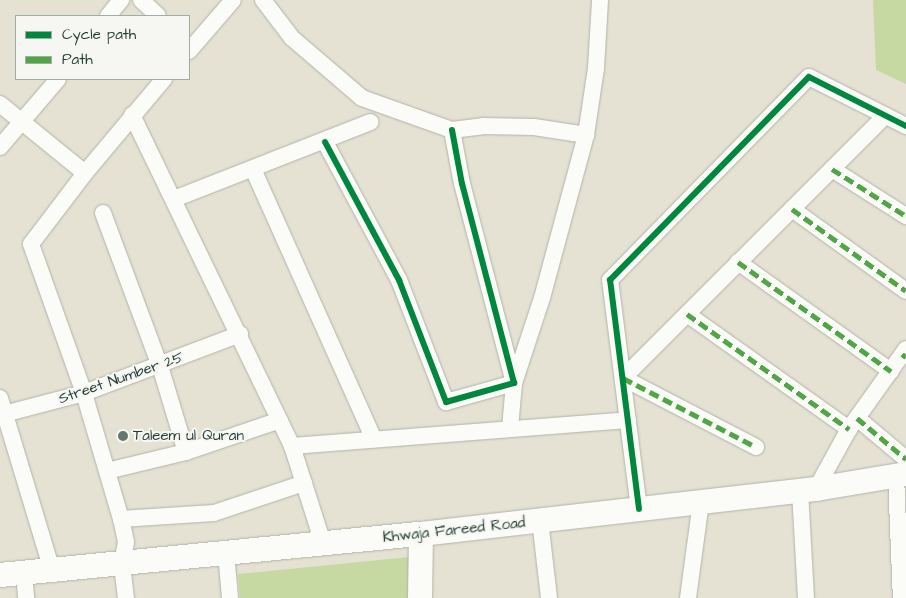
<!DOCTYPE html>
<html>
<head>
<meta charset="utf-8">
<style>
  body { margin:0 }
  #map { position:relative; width:906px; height:598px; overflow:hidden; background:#e5e2d3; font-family:"Architects Daughter",sans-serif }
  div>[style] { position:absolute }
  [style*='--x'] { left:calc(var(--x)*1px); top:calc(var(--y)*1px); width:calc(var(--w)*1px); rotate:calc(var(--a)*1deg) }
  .green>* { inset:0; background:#c6d9a3 }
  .roads { filter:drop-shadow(0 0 1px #b2b3a9) drop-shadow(0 0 1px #b2b3a9) }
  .street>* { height:16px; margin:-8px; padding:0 8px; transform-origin:8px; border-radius:8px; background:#fbfbf8 }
  .secondary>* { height:24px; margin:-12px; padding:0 12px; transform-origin:12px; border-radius:12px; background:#fbfbf8 }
  .quiet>* { height:5px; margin-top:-2.5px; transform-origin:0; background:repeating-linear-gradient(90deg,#4fa644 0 10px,transparent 0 15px) }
  .cycleway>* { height:6px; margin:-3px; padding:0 3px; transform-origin:3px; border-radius:3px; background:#00873e }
  .dots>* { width:14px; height:14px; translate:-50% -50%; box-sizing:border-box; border:2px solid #f6f6f2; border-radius:50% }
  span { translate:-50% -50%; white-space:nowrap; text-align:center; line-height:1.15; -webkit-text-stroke:4px #f6f6f2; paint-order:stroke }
  .street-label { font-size:15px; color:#1f3d34 }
  .poi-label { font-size:15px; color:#1f3d34 }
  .left { translate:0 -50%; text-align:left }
  .legend { position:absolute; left:15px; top:15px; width:175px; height:65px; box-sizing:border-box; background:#f6f6f2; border:1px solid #a0aca6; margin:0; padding:6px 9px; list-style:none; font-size:15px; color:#1f3d34 }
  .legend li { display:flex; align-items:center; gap:10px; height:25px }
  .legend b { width:25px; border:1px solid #a0aca6 }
</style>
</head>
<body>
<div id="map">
  <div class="green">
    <i style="clip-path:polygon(873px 0,906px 0,906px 84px,876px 70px)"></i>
    <i style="clip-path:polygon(409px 557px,408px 598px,240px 598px,238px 574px)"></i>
  </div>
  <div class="roads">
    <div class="street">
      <i style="--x:141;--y:0;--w:23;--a:43"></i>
      <i style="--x:263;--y:0;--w:48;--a:52.7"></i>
      <i style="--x:292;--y:38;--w:92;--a:40.6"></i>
      <i style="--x:362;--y:98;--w:96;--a:19.6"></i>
      <i style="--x:452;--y:130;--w:31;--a:-7"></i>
      <i style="--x:483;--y:126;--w:51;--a:1.1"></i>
      <i style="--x:534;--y:127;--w:53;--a:8.7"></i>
      <i style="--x:108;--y:16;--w:21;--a:-51"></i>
      <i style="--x:189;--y:51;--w:67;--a:-49.2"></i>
      <i style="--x:0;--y:104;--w:109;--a:39.1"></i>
      <i style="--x:132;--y:115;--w:368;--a:64.2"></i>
      <i style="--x:292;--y:446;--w:102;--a:72.3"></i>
      <i style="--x:325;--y:142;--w:157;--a:61.8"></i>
      <i style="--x:399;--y:280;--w:131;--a:68.9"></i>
      <i style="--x:446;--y:402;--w:71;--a:-15.6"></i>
      <i style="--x:514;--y:383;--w:206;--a:-104.6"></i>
      <i style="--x:462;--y:184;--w:55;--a:-100.5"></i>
      <i style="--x:0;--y:147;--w:89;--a:-49.5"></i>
      <i style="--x:253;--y:169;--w:296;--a:65.9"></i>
      <i style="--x:832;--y:169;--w:88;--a:32.4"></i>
      <i style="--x:174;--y:199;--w:211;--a:-21.4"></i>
      <i style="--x:792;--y:209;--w:140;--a:35.7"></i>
      <i style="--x:103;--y:213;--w:163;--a:69.6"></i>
      <i style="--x:160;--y:366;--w:90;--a:73.2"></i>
      <i style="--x:738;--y:262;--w:188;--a:35.5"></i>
      <i style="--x:687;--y:314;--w:199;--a:35.4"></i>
      <i style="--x:0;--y:398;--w:180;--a:73.2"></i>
      <i style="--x:0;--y:415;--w:87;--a:-14.7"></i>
      <i style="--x:84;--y:393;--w:167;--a:-20.7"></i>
      <i style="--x:857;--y:418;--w:64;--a:39.9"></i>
      <i style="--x:510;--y:428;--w:45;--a:-84.9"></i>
      <i style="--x:514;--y:383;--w:89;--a:-71.8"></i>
      <i style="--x:542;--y:298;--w:169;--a:-74.9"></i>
      <i style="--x:586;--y:135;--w:68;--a:-81.5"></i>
      <i style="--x:596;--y:68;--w:68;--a:-86.6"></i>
      <i style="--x:292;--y:446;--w:337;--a:-4.4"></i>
      <i style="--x:756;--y:447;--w:150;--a:-152.6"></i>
      <i style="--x:623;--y:378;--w:371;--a:-45"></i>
      <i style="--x:107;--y:471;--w:81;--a:-13.5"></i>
      <i style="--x:186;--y:452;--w:99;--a:-18.8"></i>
      <i style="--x:896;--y:476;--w:122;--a:87.7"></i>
      <i style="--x:816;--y:489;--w:68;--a:-61.2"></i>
      <i style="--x:849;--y:429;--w:98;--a:-54.5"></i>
      <i style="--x:800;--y:491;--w:107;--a:86.8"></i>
      <i style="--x:639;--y:509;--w:231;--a:-97.2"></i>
      <i style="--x:610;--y:280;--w:284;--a:-45.6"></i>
      <i style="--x:809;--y:77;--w:109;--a:26.8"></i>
      <i style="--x:121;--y:519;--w:93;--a:-3.7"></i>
      <i style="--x:214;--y:513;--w:95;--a:-18.4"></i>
      <i style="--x:540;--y:520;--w:79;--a:83.4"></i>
      <i style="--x:226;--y:553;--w:45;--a:84.9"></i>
      <i style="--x:24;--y:573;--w:25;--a:85"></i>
      <i style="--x:126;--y:598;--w:35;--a:-97"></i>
      <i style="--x:122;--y:563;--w:21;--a:-79"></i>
      <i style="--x:126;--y:542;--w:24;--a:-102"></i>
      <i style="--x:121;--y:519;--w:131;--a:-106.4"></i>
      <i style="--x:84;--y:393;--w:158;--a:-109.6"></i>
      <i style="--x:31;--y:244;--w:89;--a:-52.7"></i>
      <i style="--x:85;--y:173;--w:123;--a:-50"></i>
      <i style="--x:688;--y:598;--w:97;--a:-82.3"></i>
    </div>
    <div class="secondary">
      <i style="--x:0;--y:575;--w:423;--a:-5.6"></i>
      <i style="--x:421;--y:534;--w:398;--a:-6.5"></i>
      <i style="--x:816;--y:489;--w:91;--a:-9.5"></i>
      <i style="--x:420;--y:598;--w:64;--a:-89.1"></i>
    </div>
  </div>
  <div class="quiet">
    <i style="--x:832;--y:169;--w:88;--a:32.4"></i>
    <i style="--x:792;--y:209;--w:140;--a:35.7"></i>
    <i style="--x:738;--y:262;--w:188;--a:35.5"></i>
    <i style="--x:687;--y:314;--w:199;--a:35.4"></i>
    <i style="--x:902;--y:354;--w:5;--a:37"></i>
    <i style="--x:623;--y:378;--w:150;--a:27.4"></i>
    <i style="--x:857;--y:418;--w:64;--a:39.9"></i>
  </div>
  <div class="cycleway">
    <i style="--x:325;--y:142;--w:157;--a:61.8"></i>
    <i style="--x:399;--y:280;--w:131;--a:68.9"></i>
    <i style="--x:446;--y:402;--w:71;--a:-15.6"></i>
    <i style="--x:514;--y:383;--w:206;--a:-104.6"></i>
    <i style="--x:462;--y:184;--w:55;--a:-100.5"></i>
    <i style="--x:639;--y:509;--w:231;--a:-97.2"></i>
    <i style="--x:610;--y:280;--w:284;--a:-45.6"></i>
    <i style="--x:809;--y:77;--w:109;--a:26.8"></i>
  </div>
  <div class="dots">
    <i style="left:123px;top:436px;background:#64776c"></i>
  </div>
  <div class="street-label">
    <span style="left:121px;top:378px;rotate:-19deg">Street Number 25</span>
    <span style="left:454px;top:530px;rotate:-6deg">Khwaja Fareed Road</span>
  </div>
  <div class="poi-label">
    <span class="left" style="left:133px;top:436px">Taleem ul Quran</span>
  </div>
  <ul class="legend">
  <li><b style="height:6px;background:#00873e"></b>Cycle path</li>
  <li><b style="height:6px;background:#4fa644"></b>Path</li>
  </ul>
</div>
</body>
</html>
